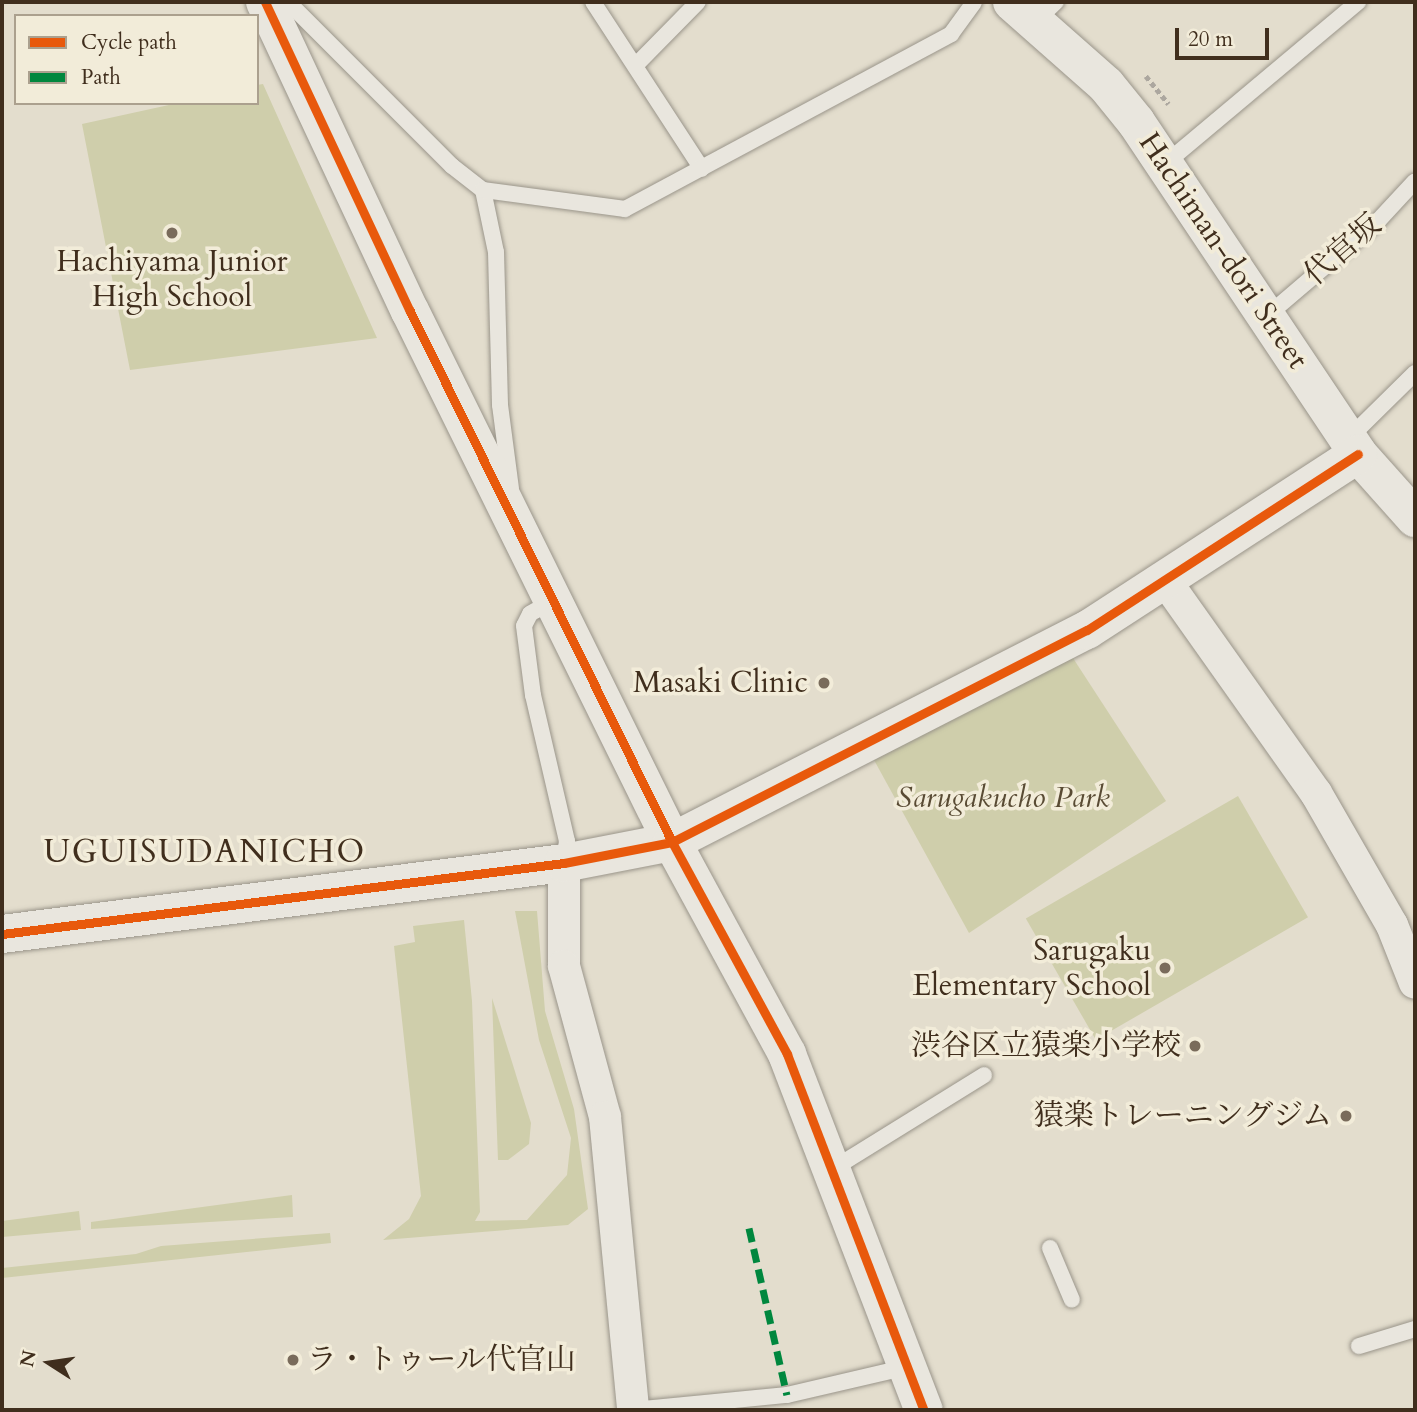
<!DOCTYPE html>
<html>
<head>
<meta charset="utf-8">
<style>
  body { margin:0 }
  #map { position:relative; width:1417px; height:1412px; overflow:hidden; background:#e3ddcd; font-family:Cardo,"Noto Serif JP",serif }
  div>[style] { position:absolute }
  [style*='--x'] { left:calc(var(--x)*1px); top:calc(var(--y)*1px); width:calc(var(--w)*1px); rotate:calc(var(--a)*1deg) }
  .green>* { inset:0; background:#cfceab; transform-origin:0 0 }
  .path>* { height:4.5px; margin-top:-2.25px; transform-origin:0; background:repeating-linear-gradient(90deg,#aca79f 0 5px,transparent 0 8.5px) }
  .roads { filter:drop-shadow(0 0 2px #9a958a) drop-shadow(0 0 2px #9a958a) }
  .service>* { height:16px; margin:-8px; padding:0 8px; transform-origin:8px; border-radius:8px; background:#e9e6de }
  .minor>* { height:32px; margin:-16px; padding:0 16px; transform-origin:16px; border-radius:16px; background:#e9e6de }
  .tertiary>* { height:38px; margin:-19px; padding:0 19px; transform-origin:19px; border-radius:19px; background:#e9e6de }
  .quiet>* { height:7px; margin-top:-3.5px; transform-origin:0; background:repeating-linear-gradient(90deg,#00873e 0 14px,transparent 0 21px) }
  .cycleway>* { height:9px; margin:-4.5px; padding:0 4.5px; transform-origin:4.5px; border-radius:4.5px; background:#e8590c }
  .dots>* { width:19px; height:19px; translate:-50% -50%; box-sizing:border-box; border:4px solid #f2ecd9; border-radius:50% }
  span { translate:-50% -50%; white-space:nowrap; text-align:center; line-height:1.15; -webkit-text-stroke:7px #f2ecd9; paint-order:stroke }
  .street-label { font-size:30px; color:#402e1d }
  .poi-label { font-size:30px; color:#402e1d }
  .right { translate:-100% -50%; text-align:right }
  .left { translate:0 -50%; text-align:left }
  .park-label { font-size:30px; color:#594b34; font-style:italic }
  .neighbourhood-label { font-size:32px; color:#402e1d; letter-spacing:2px }
  .frame { position:absolute; inset:0; border:4px solid #402e1d; pointer-events:none }
  .legend { position:absolute; left:14px; top:14px; width:245px; height:91px; box-sizing:border-box; background:#f2ecd9; border:2px solid #aba08e; margin:0; padding:9px 12px; list-style:none; font-size:21px; color:#402e1d }
  .legend li { display:flex; align-items:center; gap:14px; height:35px }
  .legend b { width:35px; border:2px solid #aba08e }
  .north { position:absolute; left:14px; top:1328px; width:70px; height:70px; -webkit-text-stroke:5px #f2ecd9; paint-order:stroke; rotate:282deg; font-size:19px; font-weight:700; line-height:28px; text-align:center; color:#402e1d }
  .north::after { content:''; display:block; margin:auto; width:24px; height:32px; background:#402e1d; clip-path:polygon(50% 0,100% 100%,50% 72%,0 100%) }
  .scale { position:absolute; left:1175px; top:28px; width:94px; height:32px; box-sizing:border-box; border:4px solid #402e1d; border-top:0; padding-left:9px; font-size:21px; line-height:24px; white-space:nowrap; color:#402e1d; -webkit-text-stroke:5px #f2ecd9; paint-order:stroke }
</style>
</head>
<body>
<div id="map">
  <div class="green">
    <i style="clip-path:polygon(263px 84px,377px 338px,130px 370px,82px 124px,178px 103px,257px 103px,257px 85px)"></i>
    <i style="clip-path:polygon(1071px 655px,1166px 801px,969px 933px,874px 760px)"></i>
    <i style="left:1238px;top:796px;width:140px;height:245px;rotate:60deg"></i>
    <i style="clip-path:polygon(515px 911px,537px 911px,545px 1011px,574px 1109px,588px 1209px,568px 1225px,383px 1240px,409px 1219px,421px 1196px,394px 946px,415px 942px,413px 926px,464px 920px,472px 1001px,480px 1212px,475px 1221px,527px 1220px,567px 1175px,571px 1138px,539px 1040px)"></i>
    <i style="clip-path:polygon(492px 998px,531px 1123px,529px 1144px,508px 1160px,498px 1160px)"></i>
    <i style="clip-path:polygon(292px 1195px,293px 1217px,91px 1229px,91px 1222px)"></i>
    <i style="clip-path:polygon(79px 1211px,81px 1230px,2px 1237px,2px 1221px)"></i>
    <i style="clip-path:polygon(330px 1233px,331px 1243px,2px 1278px,2px 1268px,136px 1254px,161px 1246px)"></i>
  </div>
  <div class="path">
    <i style="--x:1146;--y:76;--w:36;--a:51"></i>
  </div>
  <div class="roads">
    <div class="service">
      <i style="--x:288;--y:2;--w:232;--a:45"></i>
      <i style="--x:452;--y:166;--w:39;--a:38"></i>
      <i style="--x:483;--y:190;--w:63;--a:78.2"></i>
      <i style="--x:496;--y:252;--w:153;--a:88.5"></i>
      <i style="--x:500;--y:405;--w:84;--a:82.5"></i>
      <i style="--x:593;--y:2;--w:199;--a:56.9"></i>
      <i style="--x:1035;--y:22;--w:29;--a:-44"></i>
      <i style="--x:636;--y:65;--w:88;--a:-45.5"></i>
      <i style="--x:1166;--y:163;--w:251;--a:-40"></i>
      <i style="--x:483;--y:190;--w:143;--a:7.6"></i>
      <i style="--x:625;--y:209;--w:370;--a:-28.2"></i>
      <i style="--x:951;--y:34;--w:39;--a:-54"></i>
      <i style="--x:1268;--y:315;--w:145;--a:-40.5"></i>
      <i style="--x:1378;--y:221;--w:54;--a:-47.2"></i>
      <i style="--x:1348;--y:439;--w:94;--a:-44.6"></i>
      <i style="--x:553;--y:601;--w:26;--a:151"></i>
      <i style="--x:530;--y:614;--w:13;--a:117"></i>
      <i style="--x:524;--y:626;--w:70;--a:82.6"></i>
      <i style="--x:533;--y:695;--w:150;--a:76.9"></i>
      <i style="--x:567;--y:841;--w:22;--a:98"></i>
      <i style="--x:831;--y:1170;--w:180;--a:-31.8"></i>
      <i style="--x:1050;--y:1248;--w:56;--a:67.1"></i>
      <i style="--x:1359;--y:1346;--w:59;--a:-16.9"></i>
      <i style="--x:633;--y:1410;--w:155;--a:-5.6"></i>
      <i style="--x:787;--y:1395;--w:123;--a:-13.1"></i>
    </div>
    <div class="minor">
      <i style="--x:1165;--y:580;--w:261;--a:54.7"></i>
      <i style="--x:1316;--y:793;--w:152;--a:60.1"></i>
      <i style="--x:1392;--y:925;--w:62;--a:68.4"></i>
      <i style="--x:564;--y:863;--w:103;--a:90"></i>
      <i style="--x:564;--y:966;--w:156;--a:74.8"></i>
      <i style="--x:605;--y:1117;--w:294;--a:84.5"></i>
    </div>
    <div class="tertiary">
      <i style="--x:265;--y:2;--w:341;--a:64.9"></i>
      <i style="--x:410;--y:311;--w:592;--a:63.74"></i>
      <i style="--x:672;--y:842;--w:241;--a:61.5"></i>
      <i style="--x:787;--y:1054;--w:381;--a:69"></i>
      <i style="--x:1012;--y:2;--w:125;--a:41.4"></i>
      <i style="--x:1106;--y:85;--w:48;--a:51"></i>
      <i style="--x:1136;--y:122;--w:399;--a:56.2"></i>
      <i style="--x:1358;--y:454;--w:86;--a:48.3"></i>
      <i style="--x:2;--y:934;--w:566;--a:-7.2"></i>
      <i style="--x:564;--y:863;--w:110;--a:-11"></i>
      <i style="--x:672;--y:842;--w:466;--a:-27.1"></i>
      <i style="--x:1087;--y:630;--w:323;--a:-33"></i>
    </div>
  </div>
  <div class="quiet">
    <i style="--x:749;--y:1228;--w:171;--a:77.2"></i>
  </div>
  <div class="cycleway">
    <i style="--x:265;--y:2;--w:341;--a:64.9"></i>
    <i style="--x:410;--y:311;--w:592;--a:63.74"></i>
    <i style="--x:672;--y:842;--w:241;--a:61.5"></i>
    <i style="--x:787;--y:1054;--w:381;--a:69"></i>
    <i style="--x:2;--y:934;--w:566;--a:-7.2"></i>
    <i style="--x:564;--y:863;--w:110;--a:-11"></i>
    <i style="--x:672;--y:842;--w:466;--a:-27.1"></i>
    <i style="--x:1087;--y:630;--w:323;--a:-33"></i>
  </div>
  <div class="dots">
    <i style="left:172px;top:233px;background:#796b5b"></i>
    <i style="left:824px;top:683px;background:#796b5b"></i>
    <i style="left:1165px;top:968px;background:#796b5b"></i>
    <i style="left:1195px;top:1046px;background:#796b5b"></i>
    <i style="left:1346px;top:1116px;background:#796b5b"></i>
    <i style="left:293px;top:1360px;background:#796b5b"></i>
  </div>
  <div class="street-label">
    <span style="left:1343px;top:250px;rotate:-41deg">代官坂</span>
    <span style="left:1223px;top:251px;rotate:56deg">Hachiman-dori Street</span>
  </div>
  <div class="poi-label">
    <span style="left:172px;top:279px">Hachiyama Junior<br>High School</span>
    <span class="right" style="left:808px;top:683px">Masaki Clinic</span>
    <span class="right" style="left:1151px;top:968px">Sarugaku<br>Elementary School</span>
    <span class="right" style="left:1181px;top:1046px">渋谷区立猿楽小学校</span>
    <span class="right" style="left:1332px;top:1116px">猿楽トレーニングジム</span>
    <span class="left" style="left:307px;top:1360px">ラ・トゥール代官山</span>
  </div>
  <div class="park-label">
    <span style="left:1003px;top:798px">Sarugakucho Park</span>
  </div>
  <div class="neighbourhood-label">
    <span style="left:205px;top:852px">UGUISUDANICHO</span>
  </div>
  <div class="frame"></div>
  <ul class="legend">
  <li><b style="height:9px;background:#e8590c"></b>Cycle path</li>
  <li><b style="height:9px;background:#00873e"></b>Path</li>
  </ul>
  <div class="north">N</div>
  <div class="scale">20 m</div>
</div>
</body>
</html>
